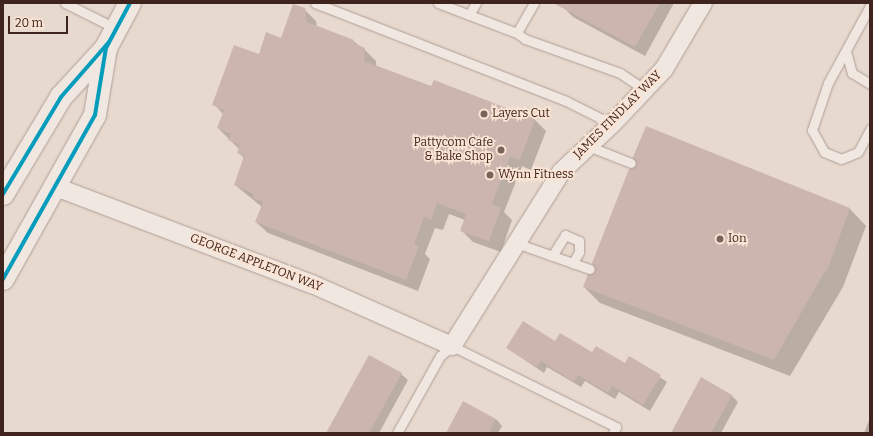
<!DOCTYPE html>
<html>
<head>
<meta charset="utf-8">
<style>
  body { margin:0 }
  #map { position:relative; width:873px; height:436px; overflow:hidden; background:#e8d9ce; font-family:Bitter,serif }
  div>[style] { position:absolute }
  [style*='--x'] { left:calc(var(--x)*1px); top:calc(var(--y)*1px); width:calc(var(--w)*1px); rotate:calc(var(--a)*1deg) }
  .shadow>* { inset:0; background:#0003 }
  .building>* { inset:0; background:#ccb5af }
  .roads { filter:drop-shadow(0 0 1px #ae9e97) drop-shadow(0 0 1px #ae9e97) }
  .service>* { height:9px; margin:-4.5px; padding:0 4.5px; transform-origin:4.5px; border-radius:4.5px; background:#f0e7e1 }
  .minor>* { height:18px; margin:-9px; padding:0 9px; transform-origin:9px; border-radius:9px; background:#f0e7e1 }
  .secondary>* { height:22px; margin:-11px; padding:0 11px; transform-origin:11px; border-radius:11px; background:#f0e7e1 }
  .bus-1>* { height:4px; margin:-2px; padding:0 2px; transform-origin:2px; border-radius:2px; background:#069cbc }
  .dots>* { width:11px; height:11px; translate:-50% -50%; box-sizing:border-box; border:2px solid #fae4d4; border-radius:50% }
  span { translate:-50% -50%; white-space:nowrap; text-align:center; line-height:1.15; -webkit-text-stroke:3.5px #fae4d4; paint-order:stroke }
  .poi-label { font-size:12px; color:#3f231d }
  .left { translate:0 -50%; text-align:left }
  .right { translate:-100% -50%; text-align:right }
  .street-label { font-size:12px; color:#3f231d }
  .frame { position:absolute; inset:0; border:4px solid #3f231d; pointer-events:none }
  .scale { position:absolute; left:8px; top:16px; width:60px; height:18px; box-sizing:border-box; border:2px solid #3f231d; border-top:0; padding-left:5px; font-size:12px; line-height:14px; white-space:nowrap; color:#3f231d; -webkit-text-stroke:3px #fae4d4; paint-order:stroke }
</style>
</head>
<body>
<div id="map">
  <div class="shadow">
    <i style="clip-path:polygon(567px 3px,674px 3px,645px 56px,573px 17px,564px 8px)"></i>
    <i style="clip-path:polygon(304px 9px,316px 21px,317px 27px,353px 41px,364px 49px,376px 61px,376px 66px,432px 87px,434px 81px,535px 120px,546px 131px,531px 170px,522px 166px,504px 212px,512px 220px,501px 252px,473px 242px,461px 230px,465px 220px,449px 214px,443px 230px,435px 228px,425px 254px,430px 259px,418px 291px,268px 233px,256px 222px,262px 207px,235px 185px,244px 158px,239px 153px,240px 150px,218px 128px,223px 114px,214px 104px,281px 39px)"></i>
    <i style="clip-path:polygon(646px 127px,850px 209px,866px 226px,843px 287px,790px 376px,600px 303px,584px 287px,597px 272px,638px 166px)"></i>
    <i style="clip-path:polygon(556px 342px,625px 365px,630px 357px,667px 382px,650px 411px,619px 392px,615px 399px,585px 381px,581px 387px,547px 367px,544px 373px,507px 348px)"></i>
    <i style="clip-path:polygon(401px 374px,408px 380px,379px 433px,327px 433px)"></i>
    <i style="clip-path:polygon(701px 379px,732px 396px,738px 402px,721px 433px,672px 433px)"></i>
    <i style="clip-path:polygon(870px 418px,870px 433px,864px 433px)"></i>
    <i style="clip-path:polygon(496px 419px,502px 426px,498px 433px,447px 433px)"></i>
  </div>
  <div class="building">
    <i style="clip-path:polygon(553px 3px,660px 3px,635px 47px)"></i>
    <i style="clip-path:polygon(293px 4px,305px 8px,307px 22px,354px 40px,353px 43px,365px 48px,364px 61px,431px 86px,434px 80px,535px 119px,520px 160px,510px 156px,492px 204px,501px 208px,489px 241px,460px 231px,466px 214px,437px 203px,431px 220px,424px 217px,414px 244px,419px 246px,406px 280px,255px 222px,263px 202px,253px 198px,254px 194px,234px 185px,244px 156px,237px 153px,240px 145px,228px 140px,231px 134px,217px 128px,224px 110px,212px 105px,234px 45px,259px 54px,266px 32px,281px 38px)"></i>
    <i style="clip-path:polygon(646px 126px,850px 208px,827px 271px,825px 271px,774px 360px,583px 287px,588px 274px,595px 271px,592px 263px,629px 169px,636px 166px,633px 157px)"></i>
    <i style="clip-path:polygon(523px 321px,555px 341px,560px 333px,592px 352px,596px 346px,625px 363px,629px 356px,661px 375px,643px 405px,612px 386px,608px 393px,578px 375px,574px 382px,541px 361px,537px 367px,506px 348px)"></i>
    <i style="clip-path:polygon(369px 355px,402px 373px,369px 433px,326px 433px)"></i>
    <i style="clip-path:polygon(701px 377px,732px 395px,711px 433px,671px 433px)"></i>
    <i style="clip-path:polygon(463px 401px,496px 419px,489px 433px,446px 433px)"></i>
  </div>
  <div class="roads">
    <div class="service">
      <i style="--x:65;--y:3;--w:58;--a:26.6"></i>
      <i style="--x:315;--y:3;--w:269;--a:21.3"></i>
      <i style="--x:566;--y:101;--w:51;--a:26.6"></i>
      <i style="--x:438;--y:3;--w:85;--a:20.8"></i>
      <i style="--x:534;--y:3;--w:34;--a:120"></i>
      <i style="--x:517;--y:33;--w:10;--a:37"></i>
      <i style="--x:525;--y:39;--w:101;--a:19.7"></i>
      <i style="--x:620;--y:73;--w:30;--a:34"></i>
      <i style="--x:870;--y:6;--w:88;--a:118.6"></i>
      <i style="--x:828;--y:83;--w:50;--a:108.8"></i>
      <i style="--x:812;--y:130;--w:25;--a:61"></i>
      <i style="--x:824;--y:152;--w:18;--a:22"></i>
      <i style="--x:841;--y:159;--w:18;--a:-22"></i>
      <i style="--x:858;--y:152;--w:26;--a:-62"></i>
      <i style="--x:469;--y:15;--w:14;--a:-60"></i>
      <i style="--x:846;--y:51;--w:23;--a:75"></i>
      <i style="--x:852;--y:73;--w:21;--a:31"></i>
      <i style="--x:588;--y:146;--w:46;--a:21.6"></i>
      <i style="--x:516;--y:243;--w:78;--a:19.4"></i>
      <i style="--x:552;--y:256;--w:25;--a:-58"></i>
      <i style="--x:565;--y:235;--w:15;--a:23"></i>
      <i style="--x:579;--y:241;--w:11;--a:90"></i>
      <i style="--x:579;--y:252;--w:13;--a:119"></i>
      <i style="--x:397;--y:433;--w:88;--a:-60.8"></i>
      <i style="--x:440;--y:356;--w:16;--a:-40"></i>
      <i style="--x:452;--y:346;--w:183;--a:26.3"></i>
      <i style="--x:616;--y:427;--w:7;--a:117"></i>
    </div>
    <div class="minor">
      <i style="--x:56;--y:187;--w:274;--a:20.8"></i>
      <i style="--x:312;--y:284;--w:153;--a:23.9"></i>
      <i style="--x:452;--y:346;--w:205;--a:-57.9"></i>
      <i style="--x:561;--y:172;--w:70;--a:-43.3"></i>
      <i style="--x:612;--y:124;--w:76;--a:-46.6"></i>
      <i style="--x:664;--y:69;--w:77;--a:-59.4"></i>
    </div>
    <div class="secondary">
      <i style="--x:3;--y:194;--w:113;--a:-59.1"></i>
      <i style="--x:61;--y:97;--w:67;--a:-47.4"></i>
      <i style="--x:106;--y:48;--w:51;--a:-61.9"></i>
      <i style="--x:3;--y:279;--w:188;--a:-60.7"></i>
      <i style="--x:95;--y:115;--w:68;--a:-80.7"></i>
    </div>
  </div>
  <div class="bus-1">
    <i style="--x:3;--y:194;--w:113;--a:-59.1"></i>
    <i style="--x:61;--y:97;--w:73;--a:-48.9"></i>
    <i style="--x:3;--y:279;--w:188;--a:-60.7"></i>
    <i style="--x:95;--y:115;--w:68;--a:-80.7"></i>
    <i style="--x:106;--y:48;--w:51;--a:-61.9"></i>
  </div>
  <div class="dots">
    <i style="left:484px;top:114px;background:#7a635b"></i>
    <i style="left:501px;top:150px;background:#7a635b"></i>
    <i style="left:490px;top:175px;background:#7a635b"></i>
    <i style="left:720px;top:239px;background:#7a635b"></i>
  </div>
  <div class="poi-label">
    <span class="left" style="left:492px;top:114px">Layers Cut</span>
    <span class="right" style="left:493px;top:150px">Pattycom Cafe<br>&amp; Bake Shop</span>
    <span class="left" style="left:498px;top:175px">Wynn Fitness</span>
    <span class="left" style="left:728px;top:239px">Ion</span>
  </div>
  <div class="street-label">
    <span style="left:618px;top:115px;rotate:-45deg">JAMES FINDLAY WAY</span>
    <span style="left:256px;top:263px;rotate:21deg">GEORGE APPLETON WAY</span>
  </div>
  <div class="frame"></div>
  <div class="scale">20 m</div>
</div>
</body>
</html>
